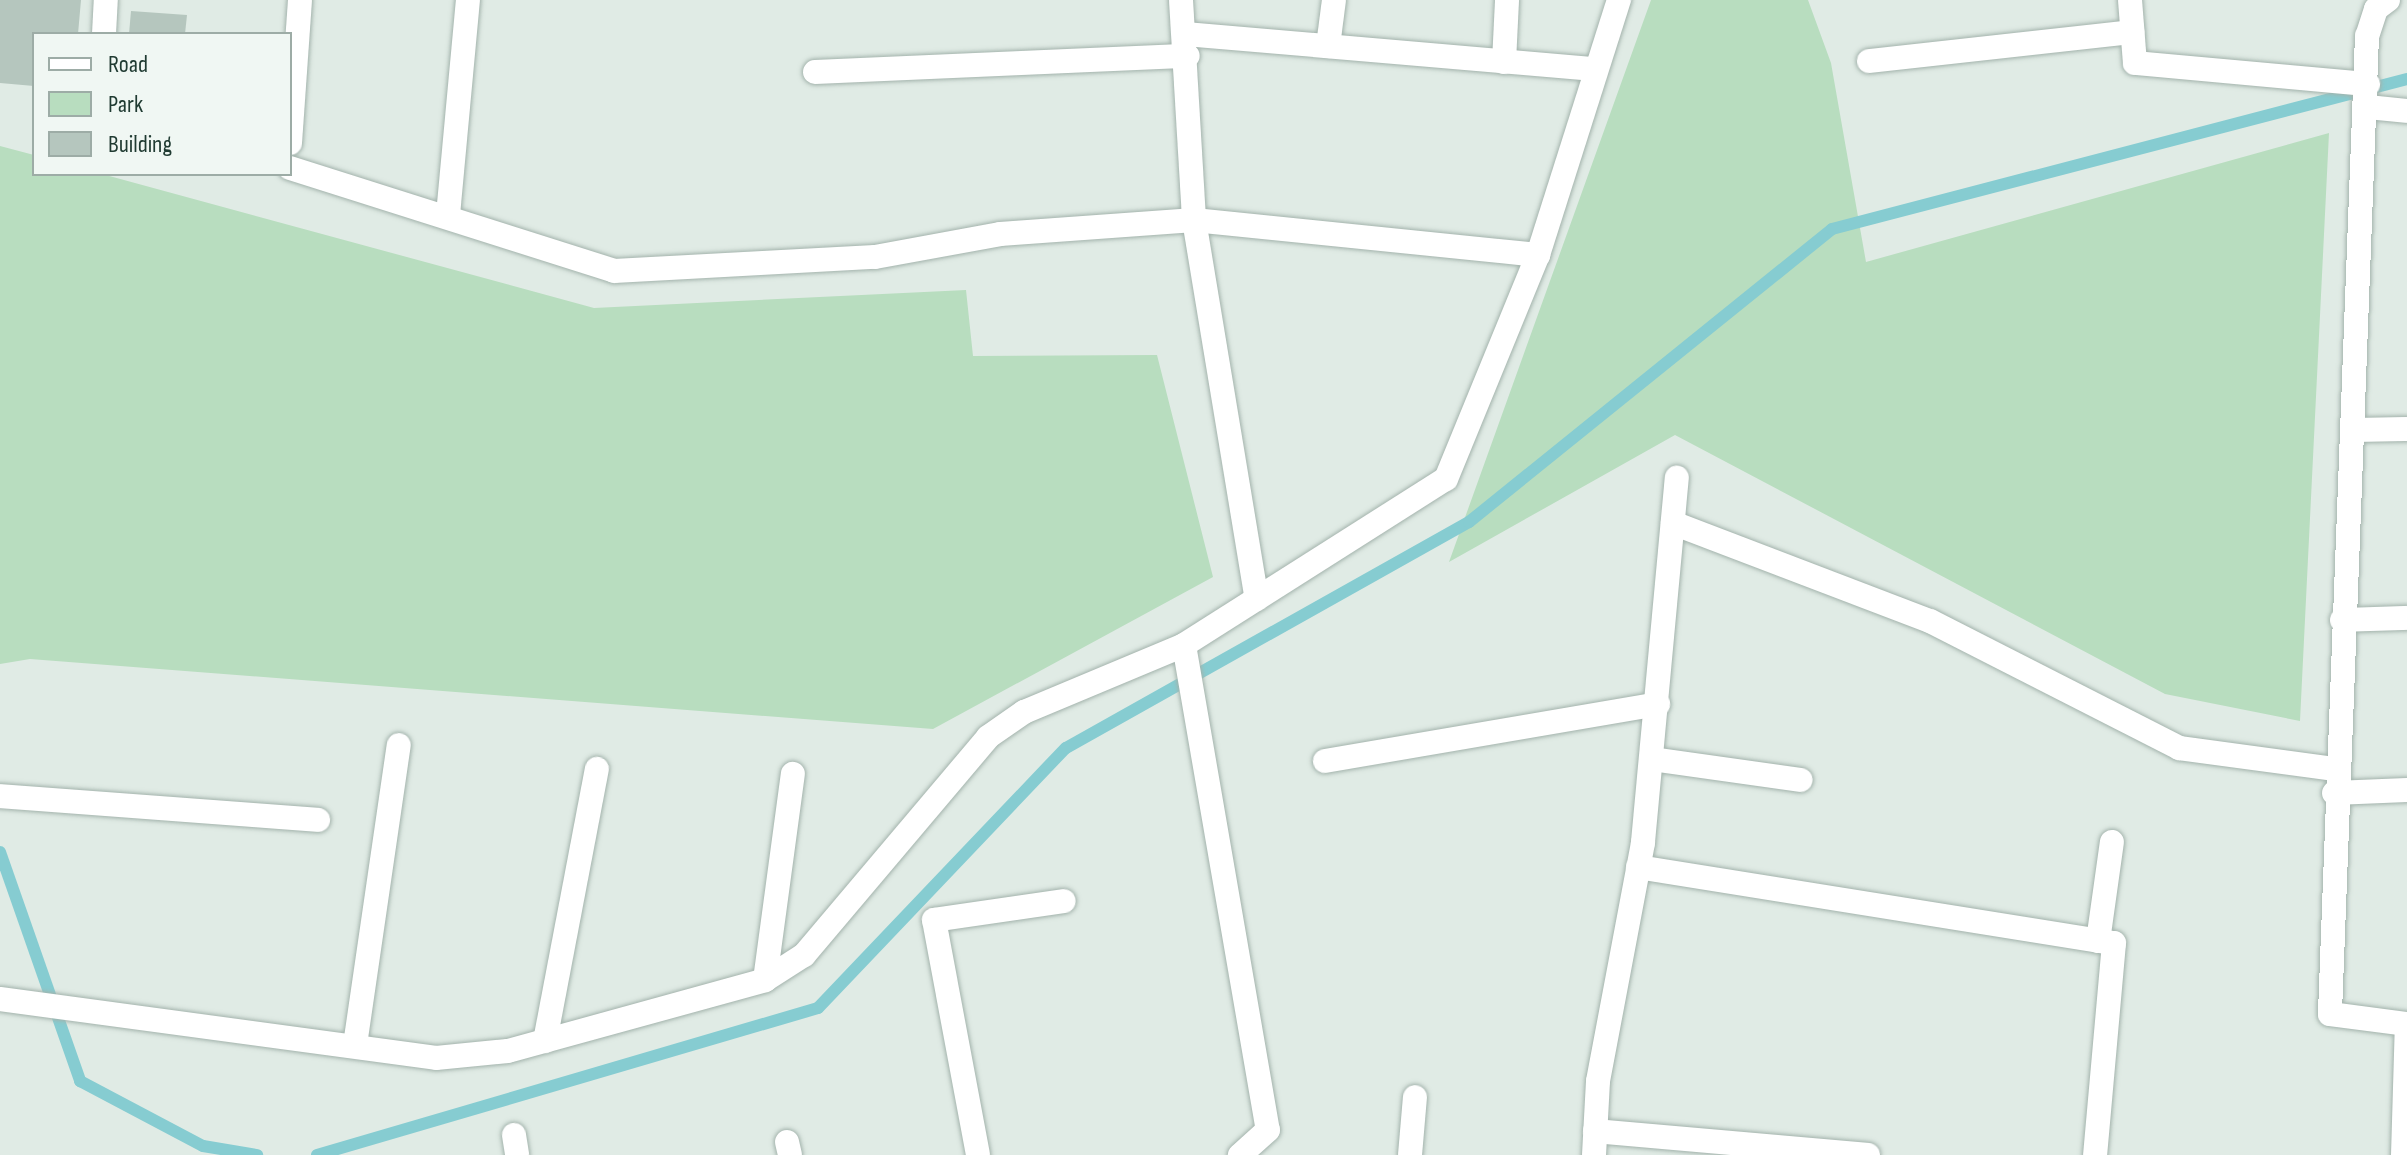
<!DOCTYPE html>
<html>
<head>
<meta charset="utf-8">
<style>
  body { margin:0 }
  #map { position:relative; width:2407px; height:1155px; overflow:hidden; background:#e0ebe5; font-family:"Sofia Sans Condensed",sans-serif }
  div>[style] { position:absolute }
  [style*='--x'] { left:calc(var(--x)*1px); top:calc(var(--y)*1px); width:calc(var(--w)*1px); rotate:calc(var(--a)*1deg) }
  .green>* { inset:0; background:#b8ddbf }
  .stream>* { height:12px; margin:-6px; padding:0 6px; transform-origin:6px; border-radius:6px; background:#86ccd1 }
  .building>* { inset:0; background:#b5c6be }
  .roads { filter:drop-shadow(0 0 2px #a3b3ac) drop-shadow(0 0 2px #a3b3ac) }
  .minor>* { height:24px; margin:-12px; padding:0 12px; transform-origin:12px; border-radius:12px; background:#fff }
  span { translate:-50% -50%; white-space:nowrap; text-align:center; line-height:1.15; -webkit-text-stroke:8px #f0f7f3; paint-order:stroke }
  .legend { position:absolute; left:32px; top:32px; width:260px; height:144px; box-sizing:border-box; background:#f0f7f3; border:2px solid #9daca6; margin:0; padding:10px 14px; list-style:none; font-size:24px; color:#203b32 }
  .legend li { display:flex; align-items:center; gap:16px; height:40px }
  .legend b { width:40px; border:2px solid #9daca6 }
</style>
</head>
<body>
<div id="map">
  <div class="green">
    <i style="clip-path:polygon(1651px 0,1808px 0,1831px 63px,1866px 262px,2329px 133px,2300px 721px,2165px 694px,1675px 435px,1449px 562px)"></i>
    <i style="clip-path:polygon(0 146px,34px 155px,34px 174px,102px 174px,594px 308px,966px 290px,973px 356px,1157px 355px,1213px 577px,933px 729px,30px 659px,0 664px)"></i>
  </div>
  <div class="stream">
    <i style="--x:0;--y:852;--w:243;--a:70.7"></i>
    <i style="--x:80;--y:1081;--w:139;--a:27.9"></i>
    <i style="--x:203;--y:1146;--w:55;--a:9.5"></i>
    <i style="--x:317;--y:1155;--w:522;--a:-16.35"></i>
    <i style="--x:818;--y:1008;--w:359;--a:-46.4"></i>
    <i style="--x:1066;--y:748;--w:462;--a:-29.3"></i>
    <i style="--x:1469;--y:522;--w:466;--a:-38.9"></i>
    <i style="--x:1832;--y:229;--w:594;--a:-14.62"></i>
  </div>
  <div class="building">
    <i style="clip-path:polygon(0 0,81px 0,78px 34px,34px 34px,34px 86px,0 83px)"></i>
    <i style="clip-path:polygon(131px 11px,187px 15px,185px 34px,129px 34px)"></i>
  </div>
  <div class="roads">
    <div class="minor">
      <i style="--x:1181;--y:0;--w:220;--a:86.6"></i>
      <i style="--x:1194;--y:220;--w:384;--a:80.6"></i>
      <i style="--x:2130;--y:0;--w:63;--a:85.5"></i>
      <i style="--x:2135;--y:63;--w:234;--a:5.2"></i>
      <i style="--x:2388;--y:0;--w:15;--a:143"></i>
      <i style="--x:2376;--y:9;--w:28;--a:108"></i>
      <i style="--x:2367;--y:36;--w:979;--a:92.17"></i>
      <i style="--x:2330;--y:1014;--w:78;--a:7.4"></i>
      <i style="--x:104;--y:34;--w:34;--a:-87"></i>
      <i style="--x:1185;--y:34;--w:411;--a:4.9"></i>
      <i style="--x:1328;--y:46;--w:46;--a:-82.6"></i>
      <i style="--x:1869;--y:61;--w:265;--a:-6.3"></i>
      <i style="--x:1504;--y:62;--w:62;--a:-87.2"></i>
      <i style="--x:815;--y:72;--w:373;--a:-2.5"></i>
      <i style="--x:2367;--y:107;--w:40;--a:5.7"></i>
      <i style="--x:290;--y:143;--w:143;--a:-86"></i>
      <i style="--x:290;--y:168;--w:340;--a:17.6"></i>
      <i style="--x:614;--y:271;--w:261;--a:-3.1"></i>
      <i style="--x:875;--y:257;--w:127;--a:-10.4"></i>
      <i style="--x:1000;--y:234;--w:195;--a:-4.1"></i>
      <i style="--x:1194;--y:220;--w:346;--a:5.8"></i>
      <i style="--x:448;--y:215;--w:216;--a:-84.7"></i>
      <i style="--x:2353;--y:430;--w:54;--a:-1.1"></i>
      <i style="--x:1673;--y:523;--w:275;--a:20.9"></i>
      <i style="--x:1930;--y:621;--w:280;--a:27"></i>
      <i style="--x:2179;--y:748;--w:156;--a:7.7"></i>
      <i style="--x:2342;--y:620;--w:65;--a:-1.8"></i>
      <i style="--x:1184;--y:645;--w:492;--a:80.2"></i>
      <i style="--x:1268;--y:1130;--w:38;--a:138"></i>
      <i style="--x:1652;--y:759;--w:150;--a:8"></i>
      <i style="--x:1325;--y:761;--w:338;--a:-9.7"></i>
      <i style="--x:2334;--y:793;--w:73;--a:-2.4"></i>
      <i style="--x:0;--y:796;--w:319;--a:4.3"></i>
      <i style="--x:1638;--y:867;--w:482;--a:9.1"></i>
      <i style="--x:2114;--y:943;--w:213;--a:95.1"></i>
      <i style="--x:2098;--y:941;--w:100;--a:-82"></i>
      <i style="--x:765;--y:980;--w:208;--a:-82.3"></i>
      <i style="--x:0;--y:999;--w:440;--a:7.7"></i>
      <i style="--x:436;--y:1058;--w:72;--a:-5.6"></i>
      <i style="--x:508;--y:1051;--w:267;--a:-15.4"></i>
      <i style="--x:765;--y:980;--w:46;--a:-32.7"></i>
      <i style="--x:804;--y:955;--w:285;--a:-49.8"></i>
      <i style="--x:988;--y:737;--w:44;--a:-34.8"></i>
      <i style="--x:1024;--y:712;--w:173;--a:-22.7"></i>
      <i style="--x:1184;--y:645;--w:310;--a:-32.4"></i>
      <i style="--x:1446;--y:479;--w:242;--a:-67.7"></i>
      <i style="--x:1538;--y:255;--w:268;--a:-72.4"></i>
      <i style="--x:545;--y:1041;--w:277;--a:-79.2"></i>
      <i style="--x:355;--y:1045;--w:303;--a:-81.7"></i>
      <i style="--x:1595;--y:1131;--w:274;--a:5"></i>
      <i style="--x:514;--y:1135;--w:20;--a:81"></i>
      <i style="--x:787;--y:1142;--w:13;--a:77"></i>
      <i style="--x:978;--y:1155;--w:239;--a:-100.6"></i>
      <i style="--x:934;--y:920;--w:131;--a:-8.3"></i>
      <i style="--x:1410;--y:1155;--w:58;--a:-85.1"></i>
      <i style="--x:1594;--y:1155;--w:74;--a:-86.9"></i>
      <i style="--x:1598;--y:1081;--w:243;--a:-79.3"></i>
      <i style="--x:1643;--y:842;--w:366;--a:-84.7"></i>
      <i style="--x:2403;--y:1155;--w:131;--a:-88.3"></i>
    </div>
  </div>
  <ul class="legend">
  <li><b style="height:10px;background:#fff"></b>Road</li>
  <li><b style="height:22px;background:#b8ddbf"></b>Park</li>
  <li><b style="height:22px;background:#b5c6be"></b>Building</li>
  </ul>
</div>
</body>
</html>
